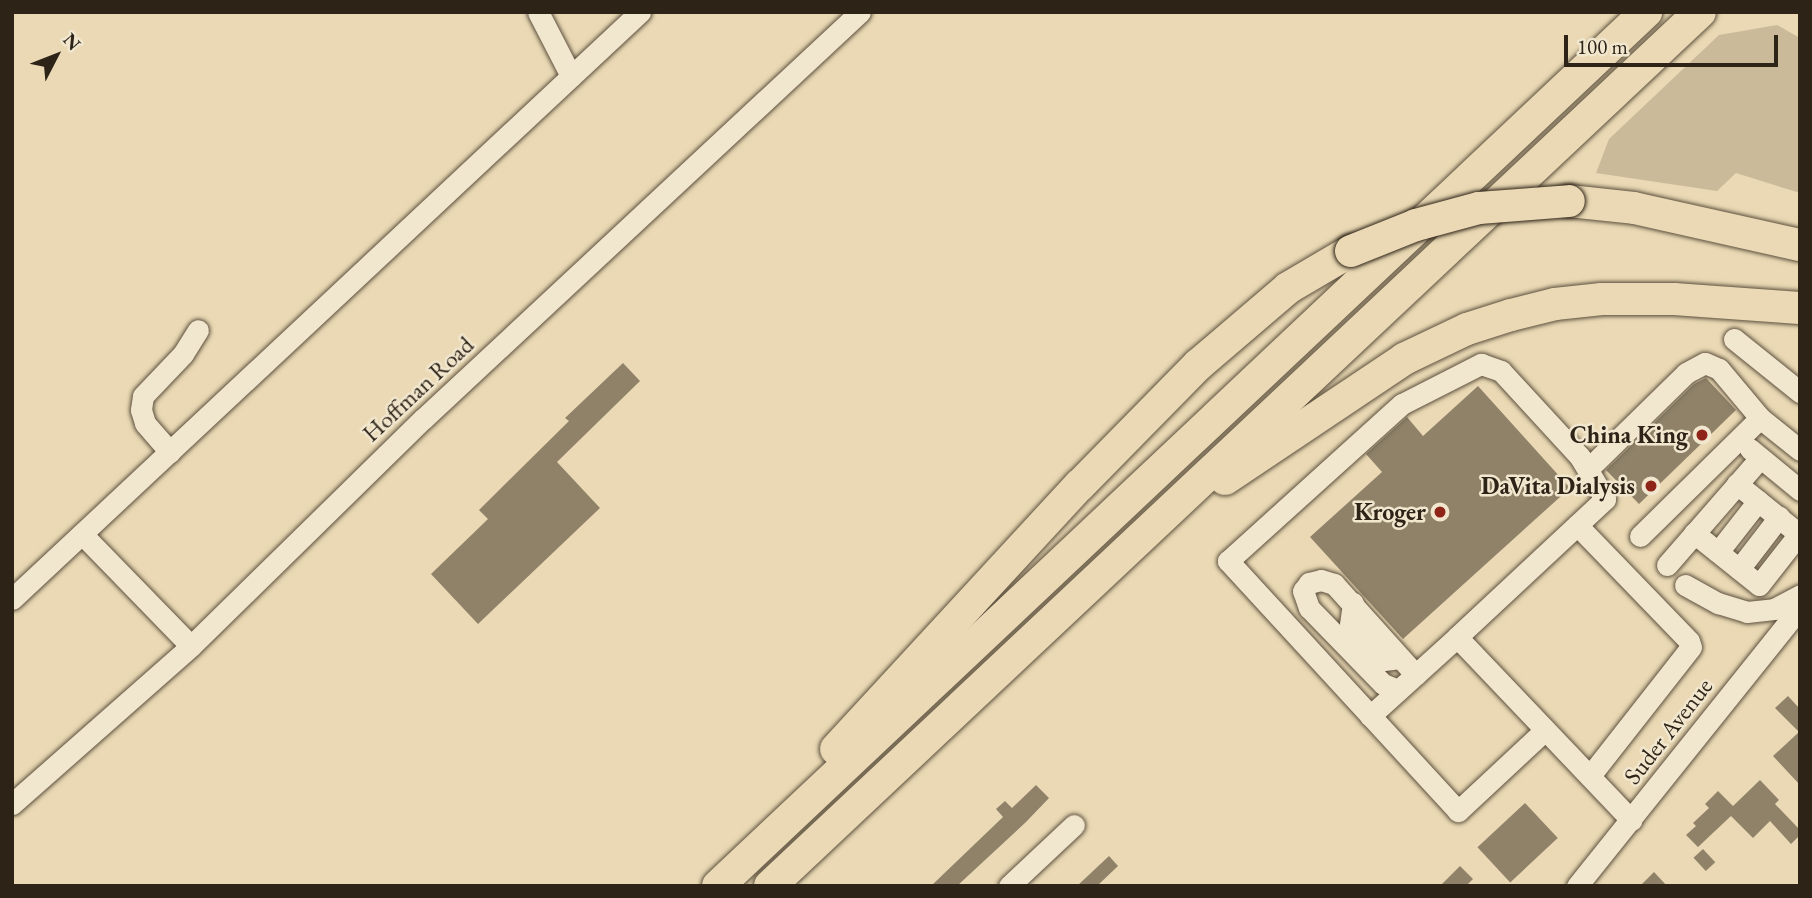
<!DOCTYPE html>
<html>
<head>
<meta charset="utf-8">
<style>
  body { margin:0 }
  #map { position:relative; width:1812px; height:898px; overflow:hidden; background:#ead9b4; font-family:"EB Garamond",serif }
  div>[style] { position:absolute }
  [style*='--x'] { left:calc(var(--x)*1px); top:calc(var(--y)*1px); width:calc(var(--w)*1px); rotate:calc(var(--a)*1deg) }
  .green>* { inset:0; background:#caba99 }
  .building>* { inset:0; background:#8f8269; transform-origin:0 0 }
  .roads { filter:drop-shadow(0 0 2px #5c503e) drop-shadow(0 0 2px #5c503e) }
  .minor>* { height:21px; margin:-10.5px; padding:0 10.5px; transform-origin:10.5px; border-radius:10.5px; background:#f1e6ce }
  .highway>* { height:32px; margin:-16px; padding:0 16px; transform-origin:16px; border-radius:16px; background:#ead9b4 }
  .bridges { filter:drop-shadow(0 0 2px #2d2317) drop-shadow(0 0 2px #2d2317) }
  .highway-bridge>* { height:32px; margin:-16px; padding:0 16px; transform-origin:16px; border-radius:16px; background:#ead9b4 }
  .dots>* { width:19px; height:19px; translate:-50% -50%; box-sizing:border-box; border:4px solid #f1e6ce; border-radius:50% }
  span { translate:-50% -50%; white-space:nowrap; text-align:center; line-height:1.15; -webkit-text-stroke:5px #f1e6ce; paint-order:stroke }
  .street-label { font-size:24px; color:#2d2317 }
  .poi-label { font-size:24px; color:#2d2317; font-weight:700 }
  .right { translate:-100% -50%; text-align:right }
  .frame { position:absolute; inset:0; border:14px solid #2d2317; pointer-events:none }
  .north { position:absolute; left:21px; top:21px; width:70px; height:70px; -webkit-text-stroke:5px #f1e6ce; paint-order:stroke; rotate:48deg; font-size:19px; font-weight:700; line-height:28px; text-align:center; color:#2d2317 }
  .north::after { content:''; display:block; margin:auto; width:24px; height:32px; background:#2d2317; clip-path:polygon(50% 0,100% 100%,50% 72%,0 100%) }
  .scale { position:absolute; left:1564px; top:35px; width:214px; height:32px; box-sizing:border-box; border:4px solid #2d2317; border-top:0; padding-left:9px; font-size:21px; line-height:24px; white-space:nowrap; color:#2d2317; -webkit-text-stroke:5px #f1e6ce; paint-order:stroke }
</style>
</head>
<body>
<div id="map">
  <div class="green">
    <i style="clip-path:polygon(1777px 25px,1800px 38px,1800px 193px,1736px 173px,1717px 191px,1596px 173px,1609px 139px,1719px 35px)"></i>
  </div>
  <div class="building">
    <i style="clip-path:polygon(623px 363px,640px 381px,557px 462px,600px 508px,478px 624px,431px 574px,488px 519px,479px 510px,569px 421px,565px 418px)"></i>
    <i style="clip-path:polygon(1706px 378px,1736px 410px,1639px 504px,1606px 470px,1694px 384px)"></i>
    <i style="clip-path:polygon(1478px 386px,1570px 488px,1403px 639px,1310px 537px,1382px 472px,1366px 454px,1407px 417px,1423px 436px)"></i>
    <i style="clip-path:polygon(1788px 696px,1800px 709px,1800px 785px,1773px 756px,1799px 732px,1775px 708px)"></i>
    <i style="clip-path:polygon(1760px 780px,1779px 800px,1775px 804px,1800px 830px,1800px 835px,1791px 844px,1770px 821px,1753px 838px,1731px 816px,1698px 847px,1686px 835px,1696px 826px,1693px 823px,1709px 808px,1705px 804px,1718px 791px,1733px 806px)"></i>
    <i style="clip-path:polygon(1036px 785px,1049px 798px,1026px 822px,957px 886px,931px 886px,1003px 817px,996px 809px,1005px 801px,1012px 808px)"></i>
    <i style="left:1525px;top:803px;width:48px;height:65px;rotate:47deg"></i>
    <i style="left:1703px;top:849px;width:18px;height:13px;rotate:47deg"></i>
    <i style="clip-path:polygon(1109px 856px,1118px 866px,1097px 886px,1077px 886px)"></i>
    <i style="clip-path:polygon(1460px 866px,1473px 879px,1466px 886px,1440px 886px)"></i>
    <i style="clip-path:polygon(1654px 872px,1667px 886px,1640px 886px)"></i>
  </div>
  <div class="roads">
    <div class="minor">
      <i style="--x:538;--y:12;--w:72;--a:62.7"></i>
      <i style="--x:1734;--y:339;--w:85;--a:38.8"></i>
      <i style="--x:1750;--y:449;--w:65;--a:39.4"></i>
      <i style="--x:170;--y:452;--w:38;--a:-131"></i>
      <i style="--x:145;--y:423;--w:14;--a:-107"></i>
      <i style="--x:141;--y:410;--w:14;--a:-82"></i>
      <i style="--x:143;--y:396;--w:58;--a:-46.4"></i>
      <i style="--x:183;--y:354;--w:28;--a:-58"></i>
      <i style="--x:1588;--y:469;--w:137;--a:-44.4"></i>
      <i style="--x:1686;--y:373;--w:21;--a:-28"></i>
      <i style="--x:1705;--y:363;--w:15;--a:23"></i>
      <i style="--x:1719;--y:369;--w:64;--a:50.1"></i>
      <i style="--x:1760;--y:418;--w:51;--a:38.7"></i>
      <i style="--x:1577;--y:525;--w:161;--a:46"></i>
      <i style="--x:1689;--y:641;--w:6;--a:72"></i>
      <i style="--x:1691;--y:647;--w:164;--a:128.1"></i>
      <i style="--x:1694;--y:533;--w:83;--a:38.7"></i>
      <i style="--x:1759;--y:585;--w:65;--a:-51.9"></i>
      <i style="--x:1799;--y:534;--w:80;--a:-141.1"></i>
      <i style="--x:82;--y:534;--w:156;--a:45.8"></i>
      <i style="--x:1640;--y:536;--w:168;--a:-44.5"></i>
      <i style="--x:1718;--y:552;--w:65;--a:-51.9"></i>
      <i style="--x:1667;--y:565;--w:142;--a:-49"></i>
      <i style="--x:1739;--y:569;--w:66;--a:-52.4"></i>
      <i style="--x:1685;--y:585;--w:38;--a:29"></i>
      <i style="--x:1718;--y:603;--w:30;--a:17"></i>
      <i style="--x:1747;--y:612;--w:27;--a:-6"></i>
      <i style="--x:1774;--y:609;--w:30;--a:-28"></i>
      <i style="--x:12;--y:599;--w:860;--a:-43.07"></i>
      <i style="--x:1353;--y:603;--w:22;--a:98"></i>
      <i style="--x:1350;--y:625;--w:14;--a:65"></i>
      <i style="--x:1356;--y:638;--w:30;--a:49"></i>
      <i style="--x:1376;--y:661;--w:24;--a:-7"></i>
      <i style="--x:1398;--y:690;--w:16;--a:-158"></i>
      <i style="--x:1383;--y:684;--w:106;--a:-134.2"></i>
      <i style="--x:1309;--y:608;--w:18;--a:-109"></i>
      <i style="--x:1303;--y:591;--w:10;--a:-53"></i>
      <i style="--x:1309;--y:583;--w:12;--a:-14"></i>
      <i style="--x:1321;--y:580;--w:14;--a:17"></i>
      <i style="--x:1334;--y:584;--w:122;--a:48"></i>
      <i style="--x:1370;--y:716;--w:118;--a:-42.2"></i>
      <i style="--x:1545;--y:730;--w:119;--a:137"></i>
      <i style="--x:1458;--y:811;--w:340;--a:-132.6"></i>
      <i style="--x:1228;--y:561;--w:234;--a:-42.1"></i>
      <i style="--x:1402;--y:404;--w:89;--a:-26.9"></i>
      <i style="--x:1481;--y:364;--w:21;--a:19"></i>
      <i style="--x:1501;--y:371;--w:117;--a:47.4"></i>
      <i style="--x:1580;--y:457;--w:49;--a:59.2"></i>
      <i style="--x:1605;--y:499;--w:202;--a:137"></i>
      <i style="--x:1457;--y:637;--w:253;--a:46.4"></i>
      <i style="--x:12;--y:804;--w:239;--a:-41.4"></i>
      <i style="--x:191;--y:646;--w:325;--a:-44.4"></i>
      <i style="--x:423;--y:419;--w:597;--a:-42.96"></i>
      <i style="--x:1009;--y:886;--w:89;--a:-43.2"></i>
      <i style="--x:1577;--y:886;--w:356;--a:-51.3"></i>
    </div>
    <div class="highway">
      <i style="--x:1569;--y:201;--w:65;--a:6.1"></i>
      <i style="--x:1634;--y:208;--w:170;--a:12.6"></i>
      <i style="--x:1225;--y:479;--w:216;--a:-33.8"></i>
      <i style="--x:1404;--y:359;--w:70;--a:-25.5"></i>
      <i style="--x:1467;--y:329;--w:46;--a:-17.7"></i>
      <i style="--x:1511;--y:315;--w:45;--a:-14"></i>
      <i style="--x:1555;--y:304;--w:47;--a:-6.1"></i>
      <i style="--x:1602;--y:299;--w:72;--a:0"></i>
      <i style="--x:1674;--y:299;--w:126;--a:4.1"></i>
      <i style="--x:836;--y:749;--w:359;--a:-47.3"></i>
      <i style="--x:1080;--y:485;--w:168;--a:-45.5"></i>
      <i style="--x:1198;--y:365;--w:118;--a:-40.5"></i>
      <i style="--x:1288;--y:288;--w:73;--a:-30.4"></i>
      <i style="--x:718;--y:886;--w:1275;--a:-43.28"></i>
      <i style="--x:770;--y:886;--w:1276;--a:-43.22"></i>
    </div>
  </div>
  <div class="bridges">
    <div class="highway-bridge">
      <i style="--x:1351;--y:251;--w:70;--a:-21.8"></i>
      <i style="--x:1416;--y:225;--w:65;--a:-15.1"></i>
      <i style="--x:1479;--y:208;--w:90;--a:-4.4"></i>
    </div>
  </div>
  <div class="dots">
    <i style="left:1702px;top:435px;background:#8f2418"></i>
    <i style="left:1651px;top:486px;background:#8f2418"></i>
    <i style="left:1440px;top:512px;background:#8f2418"></i>
  </div>
  <div class="street-label">
    <span style="left:418px;top:389px;rotate:-43deg">Hoffman Road</span>
    <span style="left:1668px;top:731px;rotate:-52deg">Suder Avenue</span>
  </div>
  <div class="poi-label">
    <span class="right" style="left:1688px;top:435px">China King</span>
    <span class="right" style="left:1635px;top:486px">DaVita Dialysis</span>
    <span class="right" style="left:1426px;top:512px">Kroger</span>
  </div>
  <div class="frame"></div>
  <div class="north">N</div>
  <div class="scale">100 m</div>
</div>
</body>
</html>
